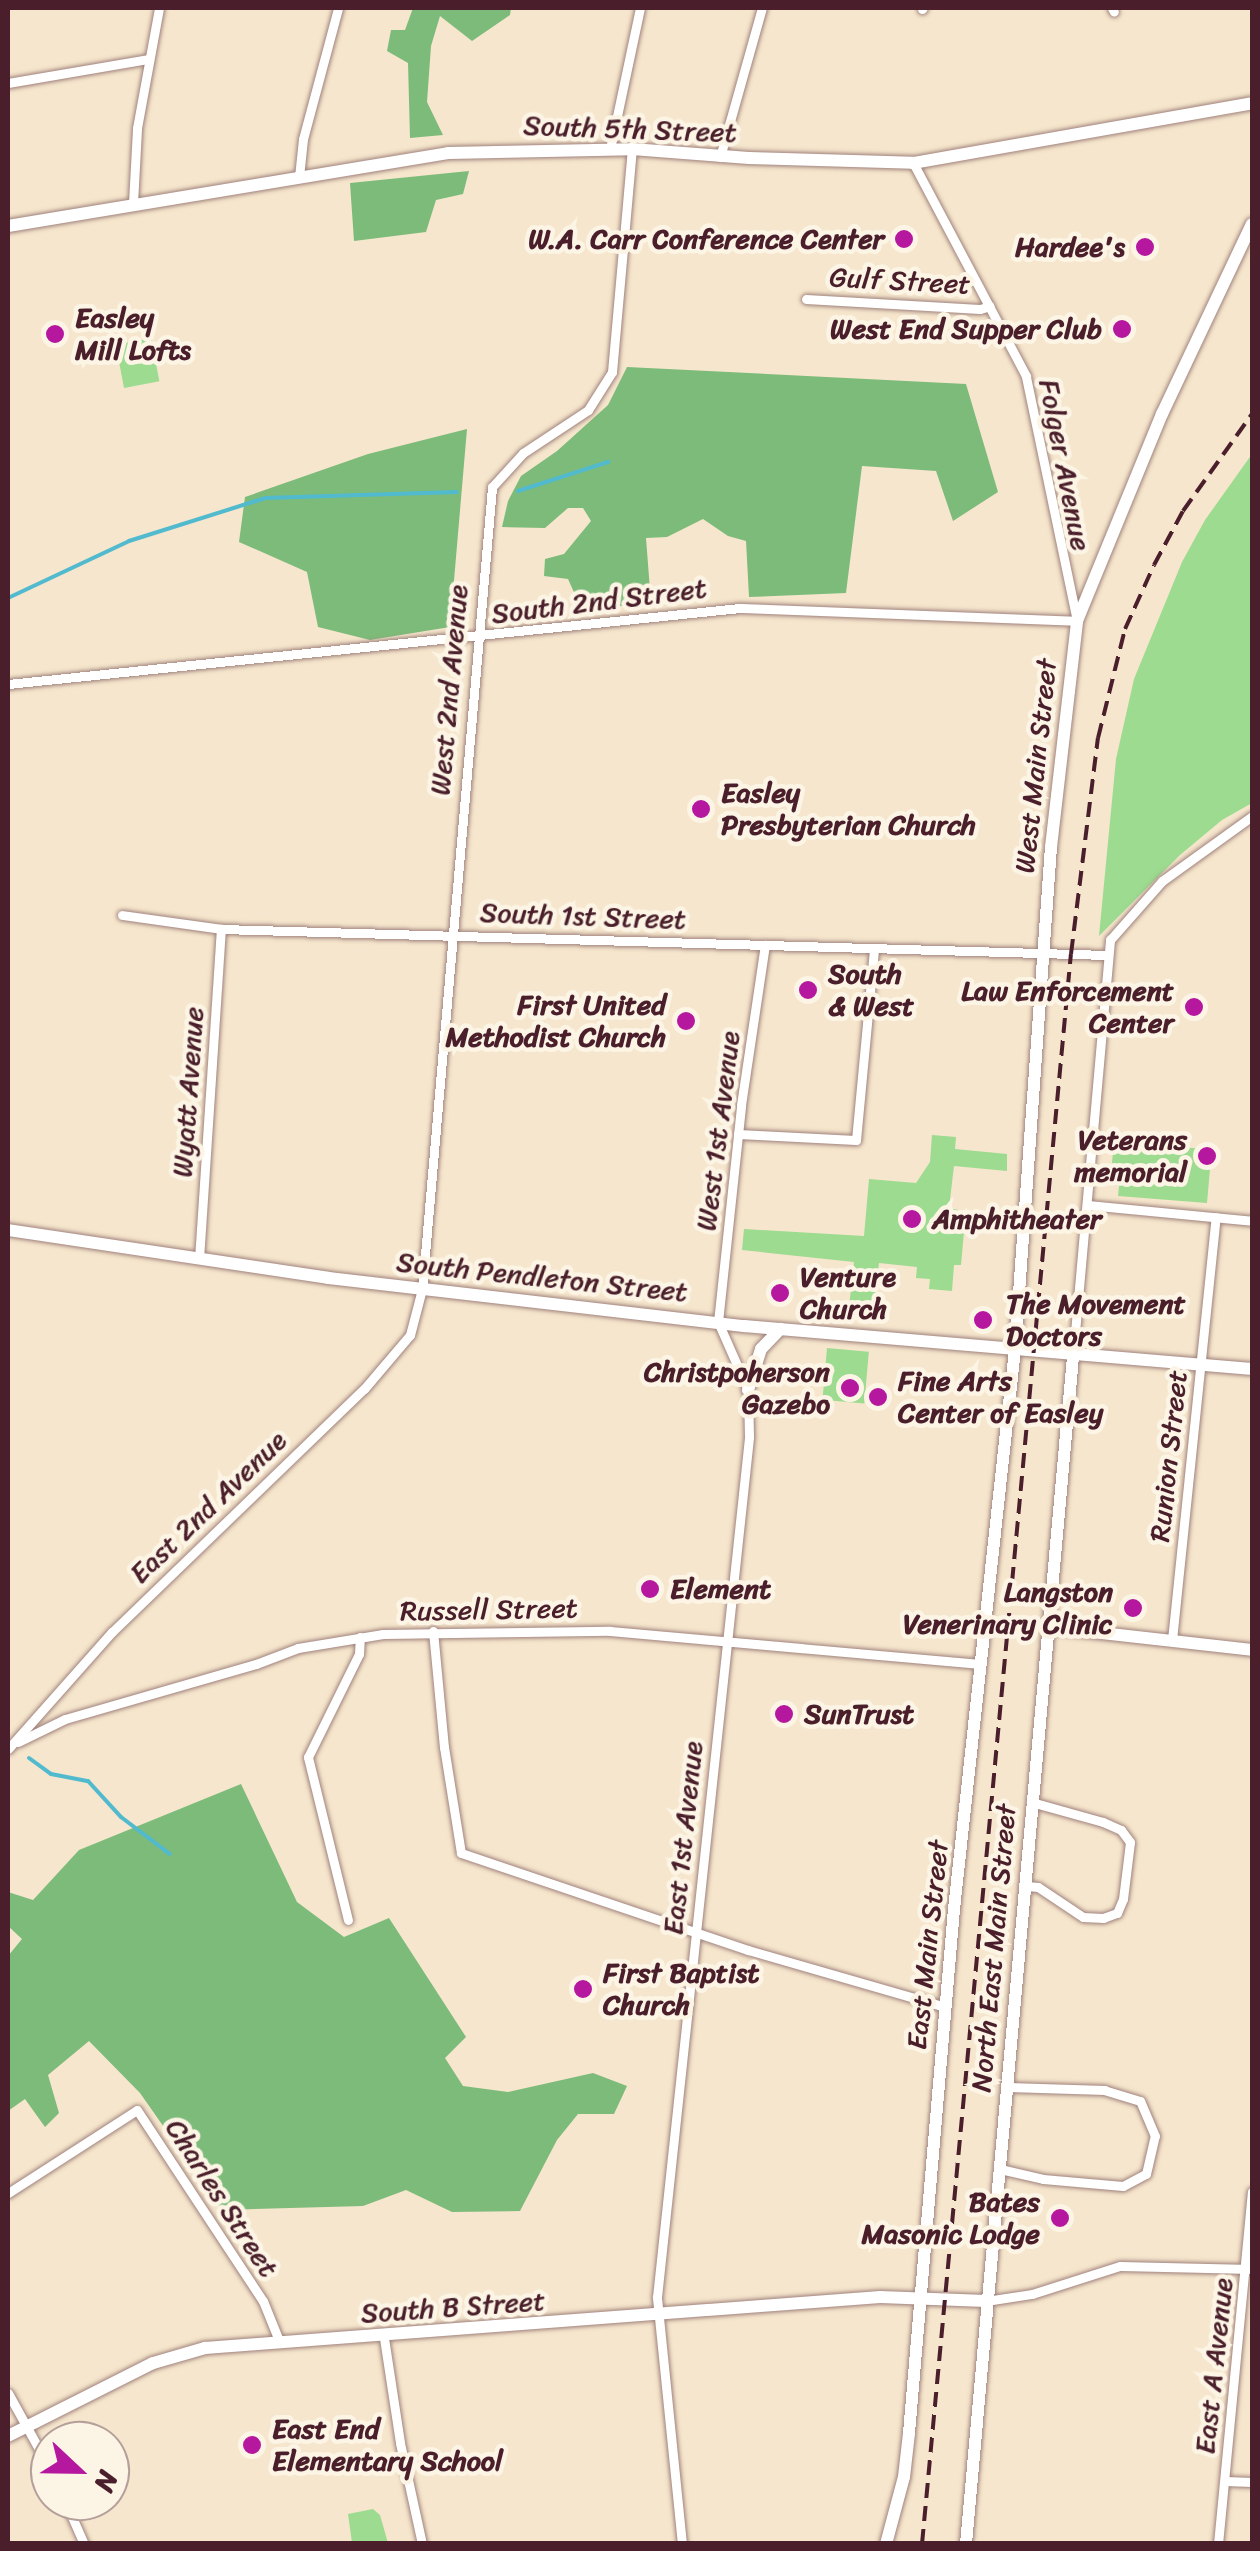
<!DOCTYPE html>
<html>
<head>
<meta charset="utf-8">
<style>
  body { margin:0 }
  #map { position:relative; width:1260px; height:2551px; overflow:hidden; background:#f6e6cd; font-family:Sriracha,sans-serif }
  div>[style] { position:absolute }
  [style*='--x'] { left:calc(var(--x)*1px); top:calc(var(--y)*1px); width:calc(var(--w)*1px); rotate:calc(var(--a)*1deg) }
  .green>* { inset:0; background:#9cdb90; transform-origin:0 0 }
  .forest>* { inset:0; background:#7dbb7a }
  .stream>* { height:4px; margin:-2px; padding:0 2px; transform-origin:2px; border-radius:2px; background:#51bace }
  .roads { filter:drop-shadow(0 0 2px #a0827c) drop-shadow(0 0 2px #a0827c) }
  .street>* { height:9px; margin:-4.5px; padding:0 4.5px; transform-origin:4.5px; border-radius:4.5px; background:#fff }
  .secondary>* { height:12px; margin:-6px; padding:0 6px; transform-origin:6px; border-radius:6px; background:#fff }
  .rail>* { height:4px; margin-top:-2px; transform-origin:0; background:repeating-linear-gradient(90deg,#4a1f2b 0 15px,transparent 0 23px) }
  .dots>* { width:28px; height:28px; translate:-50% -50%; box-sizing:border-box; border:5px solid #fcf5e5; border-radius:50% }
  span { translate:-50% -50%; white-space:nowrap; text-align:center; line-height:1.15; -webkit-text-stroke:9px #fcf5e5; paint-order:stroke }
  .street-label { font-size:28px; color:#4a1f2b }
  .poi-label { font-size:28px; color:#4a1f2b; font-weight:700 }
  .right { translate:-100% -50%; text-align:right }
  .left { translate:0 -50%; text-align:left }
  .frame { position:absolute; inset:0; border:10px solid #4a1f2b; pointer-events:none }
  .north { position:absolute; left:30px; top:2421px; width:100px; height:100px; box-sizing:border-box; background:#fcf5e5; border:2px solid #b59f9b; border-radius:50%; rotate:112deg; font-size:28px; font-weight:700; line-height:40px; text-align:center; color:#4a1f2b }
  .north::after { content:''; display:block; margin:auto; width:35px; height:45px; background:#b5179e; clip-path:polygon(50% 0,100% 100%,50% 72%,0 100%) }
</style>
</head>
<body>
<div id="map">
  <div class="green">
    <i style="left:151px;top:338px;width:44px;height:36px;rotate:79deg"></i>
    <i style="clip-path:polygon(1252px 454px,1252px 803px,1222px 820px,1180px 855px,1099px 936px,1116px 759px,1134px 679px,1182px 562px,1205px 520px)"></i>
    <i style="clip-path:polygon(932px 1135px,956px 1137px,955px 1149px,1007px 1154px,1007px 1171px,954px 1166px,949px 1208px,958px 1210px,958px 1220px,965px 1221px,961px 1265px,954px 1265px,952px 1291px,929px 1289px,930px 1279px,916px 1278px,917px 1267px,879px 1263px,873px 1313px,848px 1316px,854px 1262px,742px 1250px,744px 1229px,864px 1236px,869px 1179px,916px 1183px,930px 1162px)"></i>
    <i style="clip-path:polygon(1114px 1141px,1204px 1149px,1204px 1158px,1211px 1158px,1207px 1203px,1118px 1196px,1119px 1186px,1110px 1184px)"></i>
    <i style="left:827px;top:1348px;width:42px;height:52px;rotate:5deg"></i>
    <i style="clip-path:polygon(373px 2509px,380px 2515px,388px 2543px,352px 2543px,348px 2514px)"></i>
  </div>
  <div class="forest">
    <i style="clip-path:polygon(413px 8px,511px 8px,510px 15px,472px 41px,440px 16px,431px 46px,427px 102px,443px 135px,410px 138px,408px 63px,387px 51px,391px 30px,405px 30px)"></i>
    <i style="clip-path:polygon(469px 171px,463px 194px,436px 200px,426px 232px,354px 241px,350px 183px)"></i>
    <i style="clip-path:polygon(627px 367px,966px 384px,998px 492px,953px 521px,936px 471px,862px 466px,846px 593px,749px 597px,746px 541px,728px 536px,703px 519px,667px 537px,646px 538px,651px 603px,582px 610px,568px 579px,544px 576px,545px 559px,564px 554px,591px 521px,583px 508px,568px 508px,545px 528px,502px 527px,508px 501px,521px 476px,557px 451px,608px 405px)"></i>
    <i style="clip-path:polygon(467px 429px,450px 627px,370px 640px,318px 627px,307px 572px,239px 542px,245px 497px,368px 454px)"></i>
    <i style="clip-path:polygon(241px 1784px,297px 1902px,344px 1937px,389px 1918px,466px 2037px,445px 2058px,463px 2086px,508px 2092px,593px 2073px,627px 2086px,614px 2114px,578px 2114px,557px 2140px,520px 2211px,452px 2212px,406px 2190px,363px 2206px,222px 2210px,140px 2093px,89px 2041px,48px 2075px,59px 2113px,45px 2127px,25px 2099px,8px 2111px,8px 1956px,22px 1939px,8px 1926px,8px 1892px,33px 1900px,79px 1850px)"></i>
  </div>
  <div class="stream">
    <i style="--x:518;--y:491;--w:95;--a:-17.9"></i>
    <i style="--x:8;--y:598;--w:134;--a:-25.2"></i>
    <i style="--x:129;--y:541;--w:143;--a:-17.5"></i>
    <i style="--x:265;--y:498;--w:192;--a:-1.8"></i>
    <i style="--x:29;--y:1758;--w:27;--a:36"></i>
    <i style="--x:51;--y:1774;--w:38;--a:11"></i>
    <i style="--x:88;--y:1781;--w:49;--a:47.5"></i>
    <i style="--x:121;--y:1817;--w:61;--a:37.1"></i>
  </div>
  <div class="roads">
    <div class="street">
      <i style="--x:1112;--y:8;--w:4;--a:63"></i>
      <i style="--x:922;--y:9;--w:1;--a:-45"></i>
      <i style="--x:8;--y:83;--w:143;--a:-9.7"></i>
      <i style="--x:610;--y:149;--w:144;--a:-78"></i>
      <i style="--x:720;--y:157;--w:155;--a:-74.3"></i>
      <i style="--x:299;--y:177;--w:38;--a:-84"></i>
      <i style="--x:303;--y:139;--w:136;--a:-75"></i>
      <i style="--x:133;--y:203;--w:75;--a:-86.9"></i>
      <i style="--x:137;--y:128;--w:122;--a:-79.6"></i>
      <i style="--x:806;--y:299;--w:174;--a:3.3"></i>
      <i style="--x:980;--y:309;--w:10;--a:-17"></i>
      <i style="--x:8;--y:684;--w:736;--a:-5.93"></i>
      <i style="--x:740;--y:608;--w:337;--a:2.2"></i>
      <i style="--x:1077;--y:621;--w:250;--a:-101.8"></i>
      <i style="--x:1026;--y:376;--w:241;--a:-117.9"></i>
      <i style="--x:122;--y:915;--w:100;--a:8"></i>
      <i style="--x:221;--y:929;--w:885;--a:1.68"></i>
      <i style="--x:738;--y:1134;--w:118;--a:2.9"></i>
      <i style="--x:856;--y:1140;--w:192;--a:-84.6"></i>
      <i style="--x:1087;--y:1205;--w:166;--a:5.5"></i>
      <i style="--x:199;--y:1259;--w:331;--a:-86.2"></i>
      <i style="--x:1073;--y:1355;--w:417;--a:-84.9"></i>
      <i style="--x:1110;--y:940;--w:79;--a:-48.6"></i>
      <i style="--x:1162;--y:881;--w:111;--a:-35.8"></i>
      <i style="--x:433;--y:1631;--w:117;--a:84.6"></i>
      <i style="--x:444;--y:1747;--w:107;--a:80.9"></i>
      <i style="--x:461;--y:1853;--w:303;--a:18.7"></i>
      <i style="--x:748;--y:1950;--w:206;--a:16.1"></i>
      <i style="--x:1172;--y:1640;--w:425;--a:-84.1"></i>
      <i style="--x:18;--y:1742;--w:52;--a:-26.1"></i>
      <i style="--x:65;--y:1719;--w:199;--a:-16.1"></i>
      <i style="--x:256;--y:1664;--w:45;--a:-20.9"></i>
      <i style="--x:298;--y:1648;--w:86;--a:-9.4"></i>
      <i style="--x:383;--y:1634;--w:227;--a:-0.8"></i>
      <i style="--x:610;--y:1631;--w:372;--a:5.1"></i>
      <i style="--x:8;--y:1749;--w:157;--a:-48.4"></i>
      <i style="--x:112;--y:1632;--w:350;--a:-44"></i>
      <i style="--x:364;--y:1389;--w:71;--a:-49.6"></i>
      <i style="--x:410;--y:1335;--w:48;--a:-75.4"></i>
      <i style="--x:422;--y:1289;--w:805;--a:-85.01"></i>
      <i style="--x:492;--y:487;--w:46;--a:-47.6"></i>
      <i style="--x:523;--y:453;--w:78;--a:-33.5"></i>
      <i style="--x:588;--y:410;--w:45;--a:-57.7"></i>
      <i style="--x:612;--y:372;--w:224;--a:-84.9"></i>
      <i style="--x:1027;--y:1886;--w:11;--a:5"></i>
      <i style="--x:1038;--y:1887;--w:54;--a:33.7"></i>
      <i style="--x:1083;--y:1917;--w:20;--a:3"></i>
      <i style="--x:1103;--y:1918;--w:15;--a:-20"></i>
      <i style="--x:1117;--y:1913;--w:15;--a:-67"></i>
      <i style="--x:1123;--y:1899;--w:57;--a:-83"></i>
      <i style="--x:1130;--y:1842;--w:15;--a:-127"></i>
      <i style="--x:1121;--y:1830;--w:20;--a:-156"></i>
      <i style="--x:1103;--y:1822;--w:75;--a:-164.5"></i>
      <i style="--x:348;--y:1920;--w:168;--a:-103.8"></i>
      <i style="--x:308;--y:1757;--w:115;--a:-63.7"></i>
      <i style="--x:359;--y:1654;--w:17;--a:-87"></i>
      <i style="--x:1000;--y:2169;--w:44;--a:13.1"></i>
      <i style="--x:1043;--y:2179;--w:80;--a:5"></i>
      <i style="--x:1123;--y:2186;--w:26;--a:-28"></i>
      <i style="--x:1146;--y:2174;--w:39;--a:-77"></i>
      <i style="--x:1155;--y:2136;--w:38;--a:-113"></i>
      <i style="--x:1140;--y:2101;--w:37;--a:-163"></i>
      <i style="--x:1105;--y:2090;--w:97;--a:-178.2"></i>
      <i style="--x:8;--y:2193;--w:153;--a:-32.8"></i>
      <i style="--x:137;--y:2110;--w:229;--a:56.6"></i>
      <i style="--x:263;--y:2301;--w:45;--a:68"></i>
      <i style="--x:986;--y:2301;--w:47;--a:-8.7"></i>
      <i style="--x:1032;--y:2294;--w:92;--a:-17.7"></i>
      <i style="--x:1120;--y:2266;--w:132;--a:1.3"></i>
      <i style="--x:384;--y:2338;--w:106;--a:81.3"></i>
      <i style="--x:400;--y:2443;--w:103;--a:77.7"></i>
      <i style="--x:8;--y:2393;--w:87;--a:61.1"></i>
      <i style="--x:1225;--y:2481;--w:27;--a:2"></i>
      <i style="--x:65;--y:2501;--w:47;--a:66.2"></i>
      <i style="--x:682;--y:2544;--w:248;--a:-95.8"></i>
      <i style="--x:657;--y:2297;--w:865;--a:-83.89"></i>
      <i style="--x:749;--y:1437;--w:47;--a:-91.2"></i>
      <i style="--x:748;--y:1390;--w:74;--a:-113.8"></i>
      <i style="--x:718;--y:1322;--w:218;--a:-83.9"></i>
      <i style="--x:741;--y:1105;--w:162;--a:-81.5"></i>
      <i style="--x:1218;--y:2544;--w:354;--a:-84.5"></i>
    </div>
    <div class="secondary">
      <i style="--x:8;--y:226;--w:446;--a:-9.4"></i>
      <i style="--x:448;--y:153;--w:184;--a:-1.2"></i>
      <i style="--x:632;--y:149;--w:117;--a:4.4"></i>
      <i style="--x:749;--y:158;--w:164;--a:1.7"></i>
      <i style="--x:913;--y:163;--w:344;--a:-10"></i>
      <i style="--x:8;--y:1230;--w:324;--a:8.5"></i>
      <i style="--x:328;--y:1278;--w:419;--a:6.6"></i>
      <i style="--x:744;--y:1326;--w:510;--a:4.84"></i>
      <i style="--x:748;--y:1390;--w:43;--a:-72.4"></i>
      <i style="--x:761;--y:1349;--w:28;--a:-46"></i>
      <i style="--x:1048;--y:1627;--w:205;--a:6.4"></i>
      <i style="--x:8;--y:2436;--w:162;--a:-26.7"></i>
      <i style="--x:153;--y:2363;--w:54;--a:-16.1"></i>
      <i style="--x:205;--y:2348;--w:677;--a:-4.32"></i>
      <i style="--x:880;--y:2297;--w:106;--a:2.2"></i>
      <i style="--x:886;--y:2544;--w:69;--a:-75"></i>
      <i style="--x:904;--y:2477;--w:44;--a:-83.5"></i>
      <i style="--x:909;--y:2433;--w:526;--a:-85.09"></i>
      <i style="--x:954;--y:1909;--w:563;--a:-83.78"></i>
      <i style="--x:1015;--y:1349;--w:503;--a:-85.9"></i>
      <i style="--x:1051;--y:847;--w:227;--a:-83.4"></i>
      <i style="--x:1077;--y:621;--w:224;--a:-67.7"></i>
      <i style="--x:1162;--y:414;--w:210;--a:-64.7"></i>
      <i style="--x:966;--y:2544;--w:1193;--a:-84.85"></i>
    </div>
  </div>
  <div class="rail">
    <i style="--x:922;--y:2544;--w:1597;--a:-84.65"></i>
    <i style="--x:1071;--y:954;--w:218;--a:-82.9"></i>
    <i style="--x:1098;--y:738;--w:112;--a:-76.1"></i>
    <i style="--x:1125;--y:629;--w:70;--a:-65.6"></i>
    <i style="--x:1154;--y:565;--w:61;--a:-61.8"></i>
    <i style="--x:1183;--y:511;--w:119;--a:-54.6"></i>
  </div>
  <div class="dots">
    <i style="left:904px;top:239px;background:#b5179e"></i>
    <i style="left:1145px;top:247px;background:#b5179e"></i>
    <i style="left:1122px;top:329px;background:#b5179e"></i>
    <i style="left:55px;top:334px;background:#b5179e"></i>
    <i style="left:701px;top:809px;background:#b5179e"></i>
    <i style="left:808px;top:990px;background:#b5179e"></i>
    <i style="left:1194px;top:1007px;background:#b5179e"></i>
    <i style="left:686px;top:1021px;background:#b5179e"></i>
    <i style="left:1207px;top:1156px;background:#b5179e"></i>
    <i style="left:912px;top:1219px;background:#b5179e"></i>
    <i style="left:780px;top:1293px;background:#b5179e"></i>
    <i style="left:983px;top:1320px;background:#b5179e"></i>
    <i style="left:850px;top:1388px;background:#b5179e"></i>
    <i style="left:878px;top:1397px;background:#b5179e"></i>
    <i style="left:650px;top:1589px;background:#b5179e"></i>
    <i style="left:1133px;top:1608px;background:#b5179e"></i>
    <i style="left:784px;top:1714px;background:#b5179e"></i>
    <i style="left:583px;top:1989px;background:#b5179e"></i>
    <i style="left:1060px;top:2218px;background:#b5179e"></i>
    <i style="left:252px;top:2445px;background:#b5179e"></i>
  </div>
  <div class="street-label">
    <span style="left:630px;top:129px;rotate:2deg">South 5th Street</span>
    <span style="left:900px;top:281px;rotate:3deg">Gulf Street</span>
    <span style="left:1065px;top:465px;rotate:79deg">Folger Avenue</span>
    <span style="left:599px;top:601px;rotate:-7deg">South 2nd Street</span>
    <span style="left:449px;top:690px;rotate:-85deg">West 2nd Avenue</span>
    <span style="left:1036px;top:766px;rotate:-84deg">West Main Street</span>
    <span style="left:583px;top:916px;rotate:2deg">South 1st Street</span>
    <span style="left:188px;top:1092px;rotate:-86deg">Wyatt Avenue</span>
    <span style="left:718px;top:1131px;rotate:-83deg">West 1st Avenue</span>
    <span style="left:542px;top:1277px;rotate:6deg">South Pendleton Street</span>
    <span style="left:1169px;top:1456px;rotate:-84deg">Runion Street</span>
    <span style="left:208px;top:1507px;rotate:-44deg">East 2nd Avenue</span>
    <span style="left:489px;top:1610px;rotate:-1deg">Russell Street</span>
    <span style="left:683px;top:1838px;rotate:-84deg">East 1st Avenue</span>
    <span style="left:928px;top:1945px;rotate:-84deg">East Main Street</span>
    <span style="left:994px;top:1948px;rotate:-85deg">North East Main Street</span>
    <span style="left:222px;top:2198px;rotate:57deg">Charles Street</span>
    <span style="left:453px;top:2307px;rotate:-4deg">South B Street</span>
    <span style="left:1214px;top:2366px;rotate:-84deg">East A Avenue</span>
  </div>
  <div class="poi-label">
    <span class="right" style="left:884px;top:239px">W.A. Carr Conference Center</span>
    <span class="right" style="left:1125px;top:247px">Hardee's</span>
    <span class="left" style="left:75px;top:334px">Easley<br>Mill Lofts</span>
    <span class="right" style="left:1102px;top:329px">West End Supper Club</span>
    <span class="left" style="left:721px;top:809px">Easley<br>Presbyterian Church</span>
    <span class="left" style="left:828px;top:990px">South<br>&amp; West</span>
    <span class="right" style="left:1174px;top:1007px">Law Enforcement<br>Center</span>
    <span class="right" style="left:666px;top:1021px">First United<br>Methodist Church</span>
    <span class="right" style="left:1187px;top:1156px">Veterans<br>memorial</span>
    <span class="left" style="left:932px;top:1219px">Amphitheater</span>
    <span class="left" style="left:800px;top:1293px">Venture<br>Church</span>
    <span class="left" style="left:1006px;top:1320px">The Movement<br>Doctors</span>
    <span class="right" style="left:830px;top:1388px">Christpoherson<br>Gazebo</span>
    <span class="left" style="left:898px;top:1397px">Fine Arts<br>Center of Easley</span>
    <span class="left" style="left:670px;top:1589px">Element</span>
    <span class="right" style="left:1113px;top:1608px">Langston<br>Venerinary Clinic</span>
    <span class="left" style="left:804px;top:1714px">SunTrust</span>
    <span class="left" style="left:603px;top:1989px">First Baptist<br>Church</span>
    <span class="right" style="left:1040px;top:2218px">Bates<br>Masonic Lodge</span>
    <span class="left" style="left:272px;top:2445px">East End<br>Elementary School</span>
  </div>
  <div class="frame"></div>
  <div class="north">N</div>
</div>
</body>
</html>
